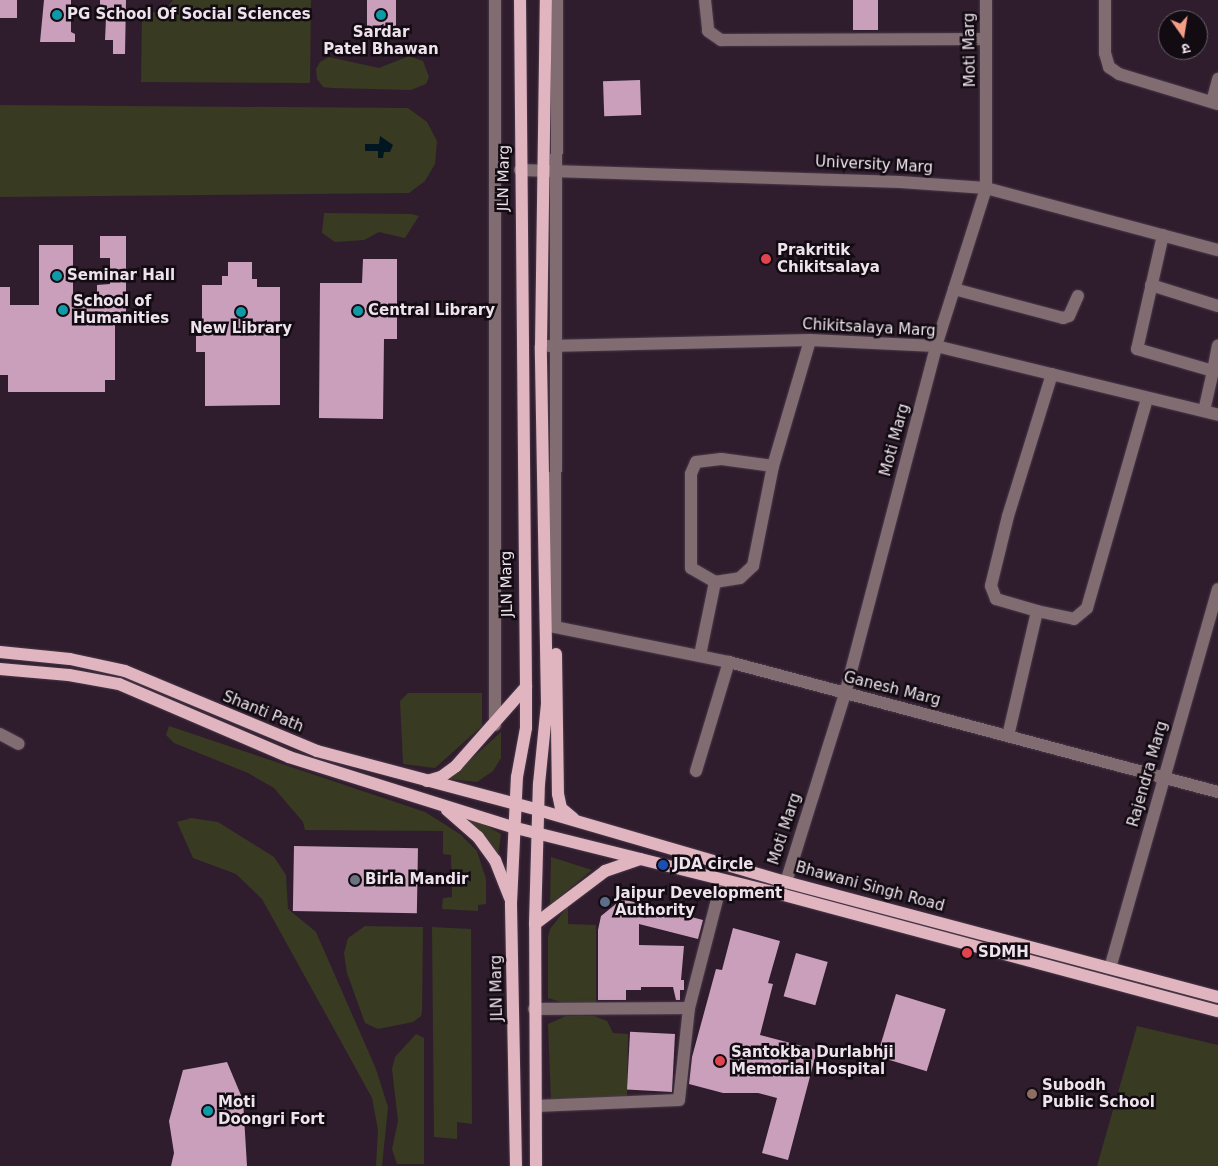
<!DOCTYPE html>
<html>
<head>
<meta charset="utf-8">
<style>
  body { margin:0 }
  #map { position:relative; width:1218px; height:1166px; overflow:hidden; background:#2f1d2e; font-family:"DejaVu Sans","Noto Sans Devanagari",sans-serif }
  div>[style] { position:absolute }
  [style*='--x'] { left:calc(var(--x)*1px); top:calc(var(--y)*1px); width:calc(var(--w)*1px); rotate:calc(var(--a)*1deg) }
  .green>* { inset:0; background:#383a22 }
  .water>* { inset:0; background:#021622 }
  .building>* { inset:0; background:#c99fbb; transform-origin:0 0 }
  .roads { filter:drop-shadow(0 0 1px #4a3949) drop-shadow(0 0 1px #4a3949) }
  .minor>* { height:12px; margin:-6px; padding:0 6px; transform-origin:6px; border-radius:6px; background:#816c71 }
  .major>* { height:12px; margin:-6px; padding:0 6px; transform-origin:6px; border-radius:6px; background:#e0b5bf }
  .dots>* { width:14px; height:14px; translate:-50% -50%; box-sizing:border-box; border:2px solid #120b12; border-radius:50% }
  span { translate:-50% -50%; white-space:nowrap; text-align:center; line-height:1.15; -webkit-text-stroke:5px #120b12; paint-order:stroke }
  .poi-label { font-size:15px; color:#eee2ec; font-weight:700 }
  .left { translate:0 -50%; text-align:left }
  .street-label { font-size:15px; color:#eee2ec }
  .north { position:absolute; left:1158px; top:10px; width:50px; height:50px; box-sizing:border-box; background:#120b12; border:1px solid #6a6169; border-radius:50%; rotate:167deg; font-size:14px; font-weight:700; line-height:20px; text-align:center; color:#eee2ec }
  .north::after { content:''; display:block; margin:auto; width:18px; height:22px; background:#f49e86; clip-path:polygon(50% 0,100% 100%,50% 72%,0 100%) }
</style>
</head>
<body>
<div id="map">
  <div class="green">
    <i style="clip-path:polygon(173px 0,311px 0,310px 83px,141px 82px,142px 12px,164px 12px)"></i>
    <i style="clip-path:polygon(409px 56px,423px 61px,429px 77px,426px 84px,411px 90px,331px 88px,323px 87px,317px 79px,316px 69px,320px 62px,329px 57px,379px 68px)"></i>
    <i style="clip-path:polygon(0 105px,408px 108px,427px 122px,437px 141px,435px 164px,425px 181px,409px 193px,0 197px)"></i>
    <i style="clip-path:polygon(324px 213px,412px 214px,419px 216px,405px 238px,379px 232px,364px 240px,335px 242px,322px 233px)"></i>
    <i style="clip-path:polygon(408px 693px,482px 693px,482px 726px,435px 768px,403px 764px,400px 701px)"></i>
    <i style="clip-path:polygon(169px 726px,425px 812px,460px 834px,477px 851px,486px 879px,486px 904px,478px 905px,478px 911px,442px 909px,443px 898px,452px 897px,451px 855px,443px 854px,443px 831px,305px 830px,303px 822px,274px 788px,248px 773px,174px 743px,166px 735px)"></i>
    <i style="clip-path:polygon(501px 732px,501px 758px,493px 771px,477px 782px,449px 779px)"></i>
    <i style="clip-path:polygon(467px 815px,501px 834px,498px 856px,463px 818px)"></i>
    <i style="clip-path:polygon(191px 818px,218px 822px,274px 857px,286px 875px,288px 909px,316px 932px,376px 1069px,388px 1107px,382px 1166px,376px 1166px,378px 1130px,372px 1098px,344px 1047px,262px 899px,236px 874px,193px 858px,177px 822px)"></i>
    <i style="clip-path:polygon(551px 857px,592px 870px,550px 905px,551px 859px)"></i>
    <i style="clip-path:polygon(568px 906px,568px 924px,596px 925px,596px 1004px,564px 1003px,548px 998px,548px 937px,550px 929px)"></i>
    <i style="clip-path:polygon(365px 926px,423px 927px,422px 1011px,421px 1016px,413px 1022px,378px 1029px,365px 1023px,347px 973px,344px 953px,348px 938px)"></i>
    <i style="clip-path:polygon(432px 927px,471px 929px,472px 1124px,457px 1122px,457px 1139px,434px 1137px)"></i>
    <i style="clip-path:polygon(566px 1016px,594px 1016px,607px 1021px,613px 1033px,628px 1034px,627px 1098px,551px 1100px,548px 1024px)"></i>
    <i style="clip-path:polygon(1137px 1026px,1218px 1045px,1218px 1166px,1097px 1166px)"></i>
    <i style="clip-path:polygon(416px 1034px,424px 1038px,424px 1164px,397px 1164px,392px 1149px,398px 1121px,392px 1069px,395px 1057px)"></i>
  </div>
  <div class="water">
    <i style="clip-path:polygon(380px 136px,393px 145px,390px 152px,384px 152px,383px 158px,378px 158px,378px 151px,365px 151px,365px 144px,379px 144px)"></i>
  </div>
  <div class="building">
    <i style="left:0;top:0;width:17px;height:18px"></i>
    <i style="clip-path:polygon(44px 0,71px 0,71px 32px,75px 34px,75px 42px,40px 42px)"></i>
    <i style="clip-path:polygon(100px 0,126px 0,125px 54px,113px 54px,113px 40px,105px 40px,106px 18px,100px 18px)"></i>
    <i style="left:367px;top:0;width:29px;height:31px"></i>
    <i style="left:853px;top:0;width:25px;height:30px"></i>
    <i style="left:640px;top:80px;width:35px;height:37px;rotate:88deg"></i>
    <i style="clip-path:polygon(100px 236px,126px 236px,126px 315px,115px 315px,115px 380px,105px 380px,105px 392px,8px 392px,8px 375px,0 375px,0 287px,10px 287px,10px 305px,39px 305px,39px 245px,73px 245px,73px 300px,97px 300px,97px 285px,110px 284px,110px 258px,100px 258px)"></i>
    <i style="clip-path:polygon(363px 259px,397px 259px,397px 339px,384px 339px,383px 419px,319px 418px,320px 283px,362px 283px)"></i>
    <i style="clip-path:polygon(228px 262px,252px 262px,252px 279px,257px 279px,257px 287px,280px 287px,280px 405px,205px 406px,205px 352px,196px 352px,196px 336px,202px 336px,202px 285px,222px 285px,222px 276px,228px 276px)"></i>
    <i style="left:294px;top:846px;width:124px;height:65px;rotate:1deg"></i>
    <i style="clip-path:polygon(622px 899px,703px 920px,698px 939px,639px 924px,639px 945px,684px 946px,681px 980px,684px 980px,684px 990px,680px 990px,680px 1000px,676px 1000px,673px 987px,641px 987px,641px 990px,626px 990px,626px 1000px,598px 1000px,598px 930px,601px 916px)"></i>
    <i style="clip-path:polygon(733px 928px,780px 941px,768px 983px,773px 984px,760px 1035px,817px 1050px,788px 1160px,762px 1153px,777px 1098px,758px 1093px,723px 1093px,689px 1084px,692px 1057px,716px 969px,722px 970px)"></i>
    <i style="left:796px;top:953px;width:33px;height:45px;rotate:16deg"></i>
    <i style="left:896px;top:994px;width:52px;height:65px;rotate:17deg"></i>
    <i style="left:675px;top:1034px;width:58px;height:45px;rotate:93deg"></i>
    <i style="clip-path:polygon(227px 1062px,243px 1100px,247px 1166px,171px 1166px,174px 1153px,169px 1121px,183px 1070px)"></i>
  </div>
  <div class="roads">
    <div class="minor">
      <i style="--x:495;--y:0;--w:725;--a:90"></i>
      <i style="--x:557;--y:0;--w:627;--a:90.18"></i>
      <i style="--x:555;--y:627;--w:177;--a:11.4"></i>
      <i style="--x:729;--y:662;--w:506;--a:14.89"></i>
      <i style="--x:705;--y:0;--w:31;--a:84"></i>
      <i style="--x:708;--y:31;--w:16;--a:35"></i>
      <i style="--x:721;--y:40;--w:264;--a:-0.2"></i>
      <i style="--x:1105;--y:0;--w:53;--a:90"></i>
      <i style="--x:1105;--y:53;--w:15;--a:74"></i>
      <i style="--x:1109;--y:67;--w:12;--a:35"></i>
      <i style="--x:1119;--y:74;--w:103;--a:16.9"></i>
      <i style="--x:1212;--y:102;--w:24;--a:-75"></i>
      <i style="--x:520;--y:170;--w:380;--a:1.8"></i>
      <i style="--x:900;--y:182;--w:86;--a:4"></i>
      <i style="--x:986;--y:188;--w:240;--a:15"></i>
      <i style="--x:1163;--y:235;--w:117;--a:102.8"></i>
      <i style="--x:1137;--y:349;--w:79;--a:16.1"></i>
      <i style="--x:1213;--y:371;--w:26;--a:-79"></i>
      <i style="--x:1151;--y:285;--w:70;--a:17.4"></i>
      <i style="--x:954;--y:289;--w:113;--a:14.9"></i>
      <i style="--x:1063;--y:318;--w:6;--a:-18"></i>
      <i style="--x:1069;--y:316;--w:22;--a:-66"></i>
      <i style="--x:549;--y:346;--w:261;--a:-1.3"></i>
      <i style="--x:810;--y:340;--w:126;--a:2.7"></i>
      <i style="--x:936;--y:346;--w:290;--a:13.7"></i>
      <i style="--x:1052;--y:374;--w:149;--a:107.2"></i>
      <i style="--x:1008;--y:516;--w:72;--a:103.7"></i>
      <i style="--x:991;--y:586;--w:14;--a:69"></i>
      <i style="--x:996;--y:599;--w:43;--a:16.3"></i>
      <i style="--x:1037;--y:611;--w:38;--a:12"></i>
      <i style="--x:1074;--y:619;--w:17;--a:-40"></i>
      <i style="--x:1087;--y:608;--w:217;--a:-74"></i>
      <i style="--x:1204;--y:411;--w:41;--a:-77.3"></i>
      <i style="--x:773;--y:466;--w:52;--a:-172.3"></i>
      <i style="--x:721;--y:459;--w:25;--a:173"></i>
      <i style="--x:696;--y:462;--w:13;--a:113"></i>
      <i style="--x:691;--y:474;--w:94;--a:90"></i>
      <i style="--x:691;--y:568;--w:28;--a:30"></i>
      <i style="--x:715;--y:582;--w:25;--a:-9"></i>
      <i style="--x:740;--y:578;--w:18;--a:-43"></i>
      <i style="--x:753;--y:566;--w:102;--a:-78.7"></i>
      <i style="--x:773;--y:466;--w:131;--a:-73.6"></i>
      <i style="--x:700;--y:655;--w:75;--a:-78.4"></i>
      <i style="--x:0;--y:734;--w:21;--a:28"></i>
      <i style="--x:1008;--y:736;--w:128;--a:-76.9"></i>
      <i style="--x:696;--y:771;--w:114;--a:-73.2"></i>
      <i style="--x:786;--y:882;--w:197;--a:-72.6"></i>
      <i style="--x:845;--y:694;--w:360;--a:-75.3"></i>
      <i style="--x:936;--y:346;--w:166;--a:-72.4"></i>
      <i style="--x:986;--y:188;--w:188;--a:-90"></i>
      <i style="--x:1110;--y:968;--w:394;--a:-74.1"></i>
      <i style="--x:534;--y:1009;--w:155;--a:-0.4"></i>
      <i style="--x:689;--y:1008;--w:132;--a:-75.5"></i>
      <i style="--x:536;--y:1106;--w:143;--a:-2.4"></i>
      <i style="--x:679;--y:1100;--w:93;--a:-83.8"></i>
    </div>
    <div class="major">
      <i style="--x:0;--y:652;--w:70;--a:5.7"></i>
      <i style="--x:70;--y:659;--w:56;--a:12.3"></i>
      <i style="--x:125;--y:671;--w:208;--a:22.6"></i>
      <i style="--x:317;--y:751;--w:229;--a:14.9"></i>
      <i style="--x:538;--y:810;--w:258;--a:16.2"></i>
      <i style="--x:786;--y:882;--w:447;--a:14.9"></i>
      <i style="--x:556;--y:654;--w:140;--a:89.2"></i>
      <i style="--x:558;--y:794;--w:14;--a:78"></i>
      <i style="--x:561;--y:808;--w:16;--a:40"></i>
      <i style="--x:0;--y:669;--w:69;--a:5"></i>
      <i style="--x:69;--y:675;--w:51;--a:10.2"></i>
      <i style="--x:119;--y:684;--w:185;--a:23.2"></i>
      <i style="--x:289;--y:757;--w:238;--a:17.4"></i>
      <i style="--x:516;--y:828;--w:276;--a:14"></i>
      <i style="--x:784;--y:895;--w:449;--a:15"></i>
      <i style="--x:427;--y:781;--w:15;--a:-16"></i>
      <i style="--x:441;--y:777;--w:19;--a:-36"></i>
      <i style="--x:456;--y:766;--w:106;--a:-48.5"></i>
      <i style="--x:447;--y:810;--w:41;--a:41.1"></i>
      <i style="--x:478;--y:837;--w:29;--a:54"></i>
      <i style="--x:495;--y:860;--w:41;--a:68.5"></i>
      <i style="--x:535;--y:924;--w:88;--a:-37.1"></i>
      <i style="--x:605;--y:871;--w:37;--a:-19"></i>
      <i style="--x:516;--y:1166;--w:263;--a:-91.1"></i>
      <i style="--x:511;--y:903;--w:126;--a:-87.3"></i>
      <i style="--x:517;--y:777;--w:50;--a:-79.6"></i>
      <i style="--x:526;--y:728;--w:41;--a:-90"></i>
      <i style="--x:526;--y:687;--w:687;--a:-90.5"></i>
      <i style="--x:536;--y:1166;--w:242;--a:-90.2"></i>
      <i style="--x:535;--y:924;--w:140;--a:-88.4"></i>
      <i style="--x:539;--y:784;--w:80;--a:-84.3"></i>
      <i style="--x:547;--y:704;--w:358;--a:-91"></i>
      <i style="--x:541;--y:346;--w:346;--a:-89.2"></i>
    </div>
  </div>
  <div class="dots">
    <i style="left:57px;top:15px;background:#0f9aa8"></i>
    <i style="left:381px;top:15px;background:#0f9aa8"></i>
    <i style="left:766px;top:259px;background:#e0444e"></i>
    <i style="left:57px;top:276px;background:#0f9aa8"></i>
    <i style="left:63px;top:310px;background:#0f9aa8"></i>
    <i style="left:358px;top:311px;background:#0f9aa8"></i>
    <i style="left:241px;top:312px;background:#0f9aa8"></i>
    <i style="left:663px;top:865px;background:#1a4fb4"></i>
    <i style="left:355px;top:880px;background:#6b7280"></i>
    <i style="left:605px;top:902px;background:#5c6f8a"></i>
    <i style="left:967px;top:953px;background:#e0444e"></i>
    <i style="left:720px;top:1061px;background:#e0444e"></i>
    <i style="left:1032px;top:1094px;background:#8d6e63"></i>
    <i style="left:208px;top:1111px;background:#0f9aa8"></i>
  </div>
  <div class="poi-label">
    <span class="left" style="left:67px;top:15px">PG School Of Social Sciences</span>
    <span style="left:381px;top:41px">Sardar<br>Patel Bhawan</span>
    <span class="left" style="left:777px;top:259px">Prakritik<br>Chikitsalaya</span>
    <span class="left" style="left:67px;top:276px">Seminar Hall</span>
    <span class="left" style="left:73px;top:310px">School of<br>Humanities</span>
    <span class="left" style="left:368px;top:311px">Central Library</span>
    <span style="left:241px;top:329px">New Library</span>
    <span class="left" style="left:673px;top:865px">JDA circle</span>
    <span class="left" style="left:365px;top:880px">Birla Mandir</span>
    <span class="left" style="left:615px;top:902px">Jaipur Development<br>Authority</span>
    <span class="left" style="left:978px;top:953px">SDMH</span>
    <span class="left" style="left:731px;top:1061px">Santokba Durlabhji<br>Memorial Hospital</span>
    <span class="left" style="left:1042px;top:1094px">Subodh<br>Public School</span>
    <span class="left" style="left:218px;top:1111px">Moti<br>Doongri Fort</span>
  </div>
  <div class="street-label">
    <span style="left:970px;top:50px;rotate:-91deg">Moti Marg</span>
    <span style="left:874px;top:165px;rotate:3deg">University Marg</span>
    <span style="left:504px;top:178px;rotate:-89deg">JLN Marg</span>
    <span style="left:869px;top:328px;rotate:3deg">Chikitsalaya Marg</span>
    <span style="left:895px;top:440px;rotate:-75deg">Moti Marg</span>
    <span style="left:507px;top:584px;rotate:-91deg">JLN Marg</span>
    <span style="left:892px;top:689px;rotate:14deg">Ganesh Marg</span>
    <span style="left:263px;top:712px;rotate:22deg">Shanti Path</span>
    <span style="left:1148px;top:774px;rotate:-74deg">Rajendra Marg</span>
    <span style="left:785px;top:829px;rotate:-72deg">Moti Marg</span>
    <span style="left:870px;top:887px;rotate:15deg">Bhawani Singh Road</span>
    <span style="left:497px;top:988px;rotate:-91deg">JLN Marg</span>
  </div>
  <div class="north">उ</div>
</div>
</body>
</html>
